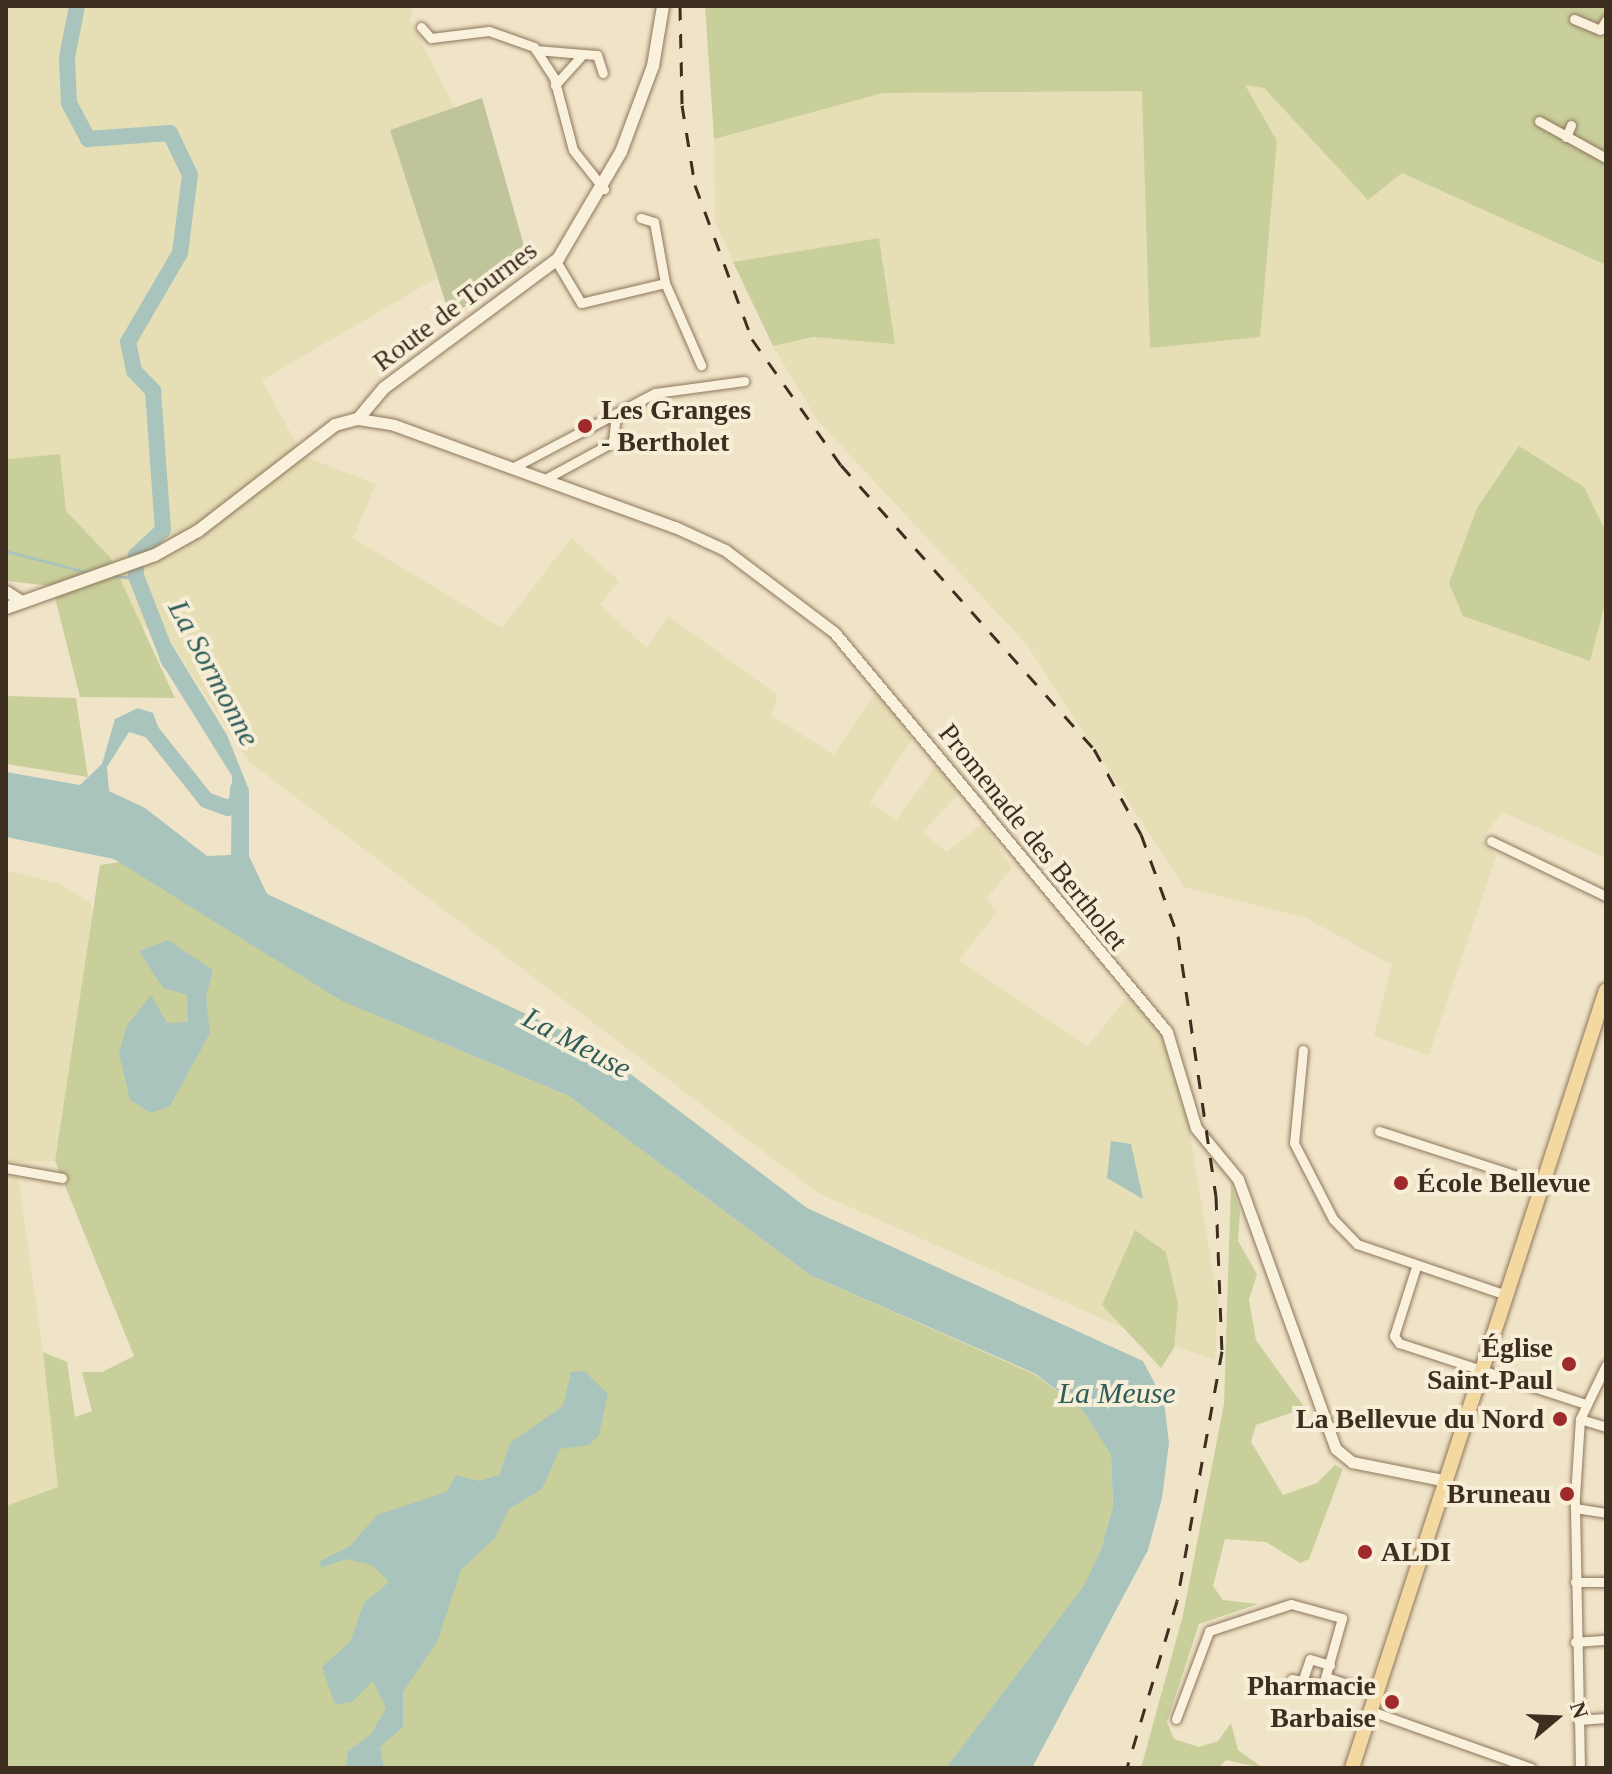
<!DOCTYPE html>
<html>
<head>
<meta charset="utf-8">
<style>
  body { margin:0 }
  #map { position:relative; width:1612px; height:1774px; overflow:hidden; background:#f0e4c8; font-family:Georgia,serif }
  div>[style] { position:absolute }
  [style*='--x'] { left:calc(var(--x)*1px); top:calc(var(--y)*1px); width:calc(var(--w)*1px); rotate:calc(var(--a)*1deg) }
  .farmland>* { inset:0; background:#e6deb5 }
  .green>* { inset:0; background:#c9cf9b }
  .cemetery>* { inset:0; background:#bfc49a }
  .water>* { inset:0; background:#a9c4bc }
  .stream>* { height:3px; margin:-1.5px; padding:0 1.5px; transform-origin:1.5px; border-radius:1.5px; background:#a9c4bc }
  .river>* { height:16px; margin:-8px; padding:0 8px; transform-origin:8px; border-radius:8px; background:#a9c4bc }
  .roads { filter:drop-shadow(0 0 2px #8d765c) drop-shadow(0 0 2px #8d765c) }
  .minor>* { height:9px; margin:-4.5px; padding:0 4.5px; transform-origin:4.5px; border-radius:4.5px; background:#faf1dc }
  .tertiary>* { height:11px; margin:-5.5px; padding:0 5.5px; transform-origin:5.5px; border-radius:5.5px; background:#faf1dc }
  .secondary>* { height:12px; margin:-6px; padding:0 6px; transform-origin:6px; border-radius:6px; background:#faf1dc }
  .primary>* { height:14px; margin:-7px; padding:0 7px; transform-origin:7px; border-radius:7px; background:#f3d9a0 }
  .rail>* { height:3px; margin-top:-1.5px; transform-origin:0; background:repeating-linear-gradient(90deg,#3d2e20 0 14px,transparent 0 28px) }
  .dots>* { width:22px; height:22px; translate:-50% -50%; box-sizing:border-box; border:4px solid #f7eed8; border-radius:50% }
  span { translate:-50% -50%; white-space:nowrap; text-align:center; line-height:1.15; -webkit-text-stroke:8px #f7eed8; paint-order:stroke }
  .street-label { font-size:28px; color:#3d2e20 }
  .poi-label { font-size:28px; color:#3d2e20; font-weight:700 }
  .left { translate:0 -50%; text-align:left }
  .right { translate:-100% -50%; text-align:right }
  .water-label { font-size:30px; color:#2f5d5a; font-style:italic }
  .frame { position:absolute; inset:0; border:8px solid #3d2e20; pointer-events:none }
  .north { position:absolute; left:1516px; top:1678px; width:80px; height:80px; -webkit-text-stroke:6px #f7eed8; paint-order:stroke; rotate:71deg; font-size:22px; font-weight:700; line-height:32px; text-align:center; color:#3d2e20 }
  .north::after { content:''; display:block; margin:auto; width:28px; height:36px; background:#3d2e20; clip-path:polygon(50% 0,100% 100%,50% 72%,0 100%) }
</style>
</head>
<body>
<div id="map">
  <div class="farmland">
    <i style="clip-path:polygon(6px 6px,413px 6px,410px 20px,455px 108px,390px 130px,437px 278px,262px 380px,303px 456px,376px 484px,353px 538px,502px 628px,571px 538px,619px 581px,600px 605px,647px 648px,668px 616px,778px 695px,771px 715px,834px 755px,877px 691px,912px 739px,870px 803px,896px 820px,936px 766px,962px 791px,922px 832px,947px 852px,983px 823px,1012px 868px,986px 899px,997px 912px,959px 960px,1088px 1046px,1127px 997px,1166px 1036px,1180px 1075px,1218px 1301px,1215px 1360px,1139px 1335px,818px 1193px,249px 762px,164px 632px,140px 627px,110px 557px,66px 511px,60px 454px,6px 459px)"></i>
    <i style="clip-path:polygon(1244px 84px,1264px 88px,1368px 199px,1401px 172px,1606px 265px,1606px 858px,1502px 812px,1482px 839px,1496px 856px,1429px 1055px,1374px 1036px,1392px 965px,1306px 918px,1184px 887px,1027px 645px,818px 421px,773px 346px,813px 337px,895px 343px,879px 238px,733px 262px,715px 221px,714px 139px,883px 93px,1143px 91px,1151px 348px)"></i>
    <i style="clip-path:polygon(6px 870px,60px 884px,91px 903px,95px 924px,55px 1161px,6px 1162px)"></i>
    <i style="clip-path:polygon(6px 1176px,18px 1177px,59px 1464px,58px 1488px,6px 1506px)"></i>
  </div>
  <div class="green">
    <i style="clip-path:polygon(705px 6px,1606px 6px,1606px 265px,1402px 173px,1368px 200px,1264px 88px,1245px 85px,1277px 141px,1260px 337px,1150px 348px,1142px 91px,883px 93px,714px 139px)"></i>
    <i style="clip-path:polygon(879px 238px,895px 344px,813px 337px,773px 346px,733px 262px)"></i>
    <i style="clip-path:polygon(1519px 446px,1584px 487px,1606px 532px,1606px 600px,1590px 661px,1463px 616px,1449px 583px,1477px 508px)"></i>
    <i style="clip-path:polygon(60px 454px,66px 511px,110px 557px,175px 698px,80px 697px,52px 586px,6px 581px,6px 459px)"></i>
    <i style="clip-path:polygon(6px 696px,76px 698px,88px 777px,6px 764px)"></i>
    <i style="clip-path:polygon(119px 862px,376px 1015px,569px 1096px,810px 1275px,1036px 1375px,1083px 1411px,1111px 1455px,1113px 1507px,1101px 1549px,1085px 1586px,947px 1768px,6px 1768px,6px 1506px,58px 1487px,43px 1352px,67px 1362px,75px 1417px,92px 1411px,82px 1372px,102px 1372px,134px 1356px,55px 1161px,100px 865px)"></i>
    <i style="clip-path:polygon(1231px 1184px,1240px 1211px,1238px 1241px,1257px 1274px,1249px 1300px,1256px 1340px,1305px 1408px,1256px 1425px,1251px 1442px,1283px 1495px,1317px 1483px,1335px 1465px,1343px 1469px,1309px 1559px,1300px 1563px,1266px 1542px,1225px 1539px,1213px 1586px,1223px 1600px,1258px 1604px,1199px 1624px,1167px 1722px,1174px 1739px,1199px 1747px,1218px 1741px,1231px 1723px,1238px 1750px,1263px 1768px,1226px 1760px,1218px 1768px,1141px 1768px,1183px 1615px,1224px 1404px)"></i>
    <i style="clip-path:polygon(1135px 1230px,1166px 1252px,1178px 1304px,1174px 1348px,1161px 1368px,1102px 1305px)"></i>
  </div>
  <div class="cemetery">
    <i style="clip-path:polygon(482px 98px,530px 267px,450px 316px,390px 130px)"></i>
  </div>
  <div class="water">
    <i style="clip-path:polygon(164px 632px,227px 735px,249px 790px,249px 856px,267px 894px,591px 1044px,807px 1208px,1143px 1361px,1164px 1401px,1169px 1443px,1162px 1498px,1148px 1550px,1032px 1768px,946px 1768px,1084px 1586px,1101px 1549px,1113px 1507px,1111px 1455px,1083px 1411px,1036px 1374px,810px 1275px,569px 1096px,342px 1001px,114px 859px,6px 837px,6px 772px,80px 785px,102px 764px,115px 719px,138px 708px,153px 713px,164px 743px,129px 732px,107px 767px,109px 791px,145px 808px,207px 856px,231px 855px,232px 776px,159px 659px)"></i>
    <i style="clip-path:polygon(168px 940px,213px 970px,206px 997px,210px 1033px,170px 1106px,151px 1113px,130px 1100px,119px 1053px,127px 1025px,151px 995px,167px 1023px,188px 1022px,187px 995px,163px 988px,139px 951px)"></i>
    <i style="clip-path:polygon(1111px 1141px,1131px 1144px,1143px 1199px,1107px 1178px)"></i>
    <i style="clip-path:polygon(584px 1371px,608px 1394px,599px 1435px,589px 1445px,560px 1449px,542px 1489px,509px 1509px,495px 1538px,461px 1570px,437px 1642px,403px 1692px,403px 1727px,380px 1747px,384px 1768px,346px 1768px,348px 1751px,371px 1734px,386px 1708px,373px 1681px,352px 1702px,335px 1705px,322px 1667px,350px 1642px,364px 1603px,389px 1582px,372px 1565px,346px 1559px,321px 1568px,320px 1561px,350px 1546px,377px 1515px,446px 1492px,456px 1475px,479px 1481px,499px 1475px,510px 1443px,563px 1406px,571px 1372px)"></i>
  </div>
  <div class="stream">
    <i style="--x:6;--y:551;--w:87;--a:14.7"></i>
    <i style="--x:113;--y:576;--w:24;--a:5"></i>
  </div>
  <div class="river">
    <i style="--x:77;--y:6;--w:53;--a:100.9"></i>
    <i style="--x:67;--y:58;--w:45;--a:87.5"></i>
    <i style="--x:69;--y:103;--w:41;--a:62.2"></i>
    <i style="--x:88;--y:139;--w:82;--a:-4.2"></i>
    <i style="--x:170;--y:133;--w:47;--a:64.5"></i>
    <i style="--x:190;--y:175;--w:79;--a:97.3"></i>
    <i style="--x:180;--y:253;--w:103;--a:120.3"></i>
    <i style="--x:128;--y:342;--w:30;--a:78"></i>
    <i style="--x:134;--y:371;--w:28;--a:46"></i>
    <i style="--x:153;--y:391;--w:139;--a:85.9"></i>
    <i style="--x:163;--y:530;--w:37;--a:137"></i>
    <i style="--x:136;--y:555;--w:21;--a:90"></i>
    <i style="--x:136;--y:576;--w:93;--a:68.7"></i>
    <i style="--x:147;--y:726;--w:95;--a:51.4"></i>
    <i style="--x:206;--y:800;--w:23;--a:20"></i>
    <i style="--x:228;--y:808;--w:10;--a:-29"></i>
    <i style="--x:237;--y:803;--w:15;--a:-86"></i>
  </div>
  <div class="roads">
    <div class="minor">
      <i style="--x:1574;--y:19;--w:28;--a:23"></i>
      <i style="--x:1600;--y:30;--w:12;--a:-59"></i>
      <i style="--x:421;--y:27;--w:15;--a:48"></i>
      <i style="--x:431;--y:38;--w:58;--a:-6.9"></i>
      <i style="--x:489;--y:31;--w:48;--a:19.6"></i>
      <i style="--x:534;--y:47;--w:37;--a:57"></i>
      <i style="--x:554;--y:78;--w:74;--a:75.2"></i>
      <i style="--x:573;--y:150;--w:50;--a:51.5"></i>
      <i style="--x:536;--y:50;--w:47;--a:4.9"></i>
      <i style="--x:583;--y:54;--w:42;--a:132.1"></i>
      <i style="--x:583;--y:54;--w:14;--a:4"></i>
      <i style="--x:597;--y:55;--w:19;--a:72"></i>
      <i style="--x:1539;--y:121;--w:77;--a:28.9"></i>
      <i style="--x:1566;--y:137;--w:13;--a:-67"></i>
      <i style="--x:556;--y:261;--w:49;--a:59.2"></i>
      <i style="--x:581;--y:303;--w:86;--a:-13.4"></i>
      <i style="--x:665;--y:283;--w:62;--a:-100.2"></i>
      <i style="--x:654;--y:222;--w:14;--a:-163"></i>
      <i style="--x:665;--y:283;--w:90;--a:66.3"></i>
      <i style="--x:514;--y:467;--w:159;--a:-27.7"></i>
      <i style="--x:655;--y:393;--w:90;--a:-7.7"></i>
      <i style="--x:547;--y:478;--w:75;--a:-28.6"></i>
      <i style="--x:613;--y:442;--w:28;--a:-84"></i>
      <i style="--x:1491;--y:841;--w:127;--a:25.6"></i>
      <i style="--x:1303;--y:1050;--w:93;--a:95.5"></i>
      <i style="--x:1294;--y:1143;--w:85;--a:62.8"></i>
      <i style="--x:1333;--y:1219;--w:35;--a:46"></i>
      <i style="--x:1357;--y:1244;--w:157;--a:18.9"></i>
      <i style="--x:1379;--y:1131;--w:175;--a:18"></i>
      <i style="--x:6;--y:1168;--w:57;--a:10.1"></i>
      <i style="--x:1416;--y:1267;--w:72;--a:107.7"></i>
      <i style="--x:1394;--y:1336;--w:9;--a:54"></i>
      <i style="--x:1399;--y:1343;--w:197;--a:18.1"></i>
      <i style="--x:1580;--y:1419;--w:27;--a:17"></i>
      <i style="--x:1575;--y:1508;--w:31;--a:9"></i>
      <i style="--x:1575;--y:1582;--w:31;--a:0"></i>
      <i style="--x:1575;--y:1642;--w:31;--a:-4"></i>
      <i style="--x:1326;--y:1677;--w:54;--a:18.4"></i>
      <i style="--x:1302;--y:1682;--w:24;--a:-71"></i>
      <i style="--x:1310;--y:1659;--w:21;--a:17"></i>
      <i style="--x:1371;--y:1711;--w:170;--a:19.6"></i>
      <i style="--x:1176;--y:1719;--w:94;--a:-69.4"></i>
      <i style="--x:1209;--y:1631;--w:86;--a:-18.2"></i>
      <i style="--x:1291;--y:1604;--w:53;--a:15.4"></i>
      <i style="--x:1342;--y:1618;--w:70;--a:105.8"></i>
      <i style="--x:1323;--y:1685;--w:32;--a:-169"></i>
      <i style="--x:1578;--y:1720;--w:28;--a:-4"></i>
      <i style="--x:1580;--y:1768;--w:272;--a:-91.1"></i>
      <i style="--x:1575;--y:1496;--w:77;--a:-86.3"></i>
      <i style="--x:1580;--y:1419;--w:60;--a:-64.3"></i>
    </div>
    <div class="tertiary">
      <i style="--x:358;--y:419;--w:36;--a:9"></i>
      <i style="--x:394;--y:425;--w:299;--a:20"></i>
      <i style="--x:675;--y:527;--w:55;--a:24.7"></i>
      <i style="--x:725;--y:550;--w:136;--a:37"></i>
      <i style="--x:834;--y:632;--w:520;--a:50.22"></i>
      <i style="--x:1167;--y:1032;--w:100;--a:73.2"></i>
      <i style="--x:1196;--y:1128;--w:66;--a:50.5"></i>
      <i style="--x:1238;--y:1179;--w:287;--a:70.1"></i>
      <i style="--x:1336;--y:1449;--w:21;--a:39"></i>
      <i style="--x:1352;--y:1462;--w:97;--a:11.3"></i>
      <i style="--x:6;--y:591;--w:20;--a:33"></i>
    </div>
    <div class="secondary">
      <i style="--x:6;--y:608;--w:158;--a:-19.6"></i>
      <i style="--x:155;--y:555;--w:49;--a:-29.2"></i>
      <i style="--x:198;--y:531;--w:173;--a:-37.7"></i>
      <i style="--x:335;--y:425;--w:24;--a:-15"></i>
      <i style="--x:358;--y:419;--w:40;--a:-50"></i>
      <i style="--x:384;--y:388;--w:217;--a:-36.6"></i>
      <i style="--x:558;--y:259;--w:124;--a:-59.5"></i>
      <i style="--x:621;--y:152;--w:92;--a:-69.6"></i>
      <i style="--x:653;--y:66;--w:61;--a:-80.5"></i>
    </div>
    <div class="primary">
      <i style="--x:1352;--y:1768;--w:818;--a:-71.92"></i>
    </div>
  </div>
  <div class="rail">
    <i style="--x:680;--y:6;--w:99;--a:88.8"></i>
    <i style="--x:682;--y:105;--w:81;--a:80.8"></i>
    <i style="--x:695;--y:185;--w:164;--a:69.7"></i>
    <i style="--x:752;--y:339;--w:154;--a:54.8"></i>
    <i style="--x:841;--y:465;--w:380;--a:48.3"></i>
    <i style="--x:1094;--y:749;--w:97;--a:61.1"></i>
    <i style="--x:1141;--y:834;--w:109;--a:70.1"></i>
    <i style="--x:1178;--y:936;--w:263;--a:81.7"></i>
    <i style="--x:1216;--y:1196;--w:155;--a:87.8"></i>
    <i style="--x:1222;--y:1351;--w:254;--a:100.2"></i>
    <i style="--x:1177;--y:1601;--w:174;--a:106.7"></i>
  </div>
  <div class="dots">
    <i style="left:585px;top:426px;background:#9e2a2b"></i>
    <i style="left:1401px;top:1183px;background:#9e2a2b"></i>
    <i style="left:1569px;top:1364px;background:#9e2a2b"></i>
    <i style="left:1560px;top:1419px;background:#9e2a2b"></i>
    <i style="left:1567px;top:1494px;background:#9e2a2b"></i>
    <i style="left:1365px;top:1552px;background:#9e2a2b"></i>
    <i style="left:1392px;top:1702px;background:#9e2a2b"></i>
  </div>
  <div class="street-label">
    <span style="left:455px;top:306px;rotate:-37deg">Route de Tournes</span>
    <span style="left:1033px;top:837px;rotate:51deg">Promenade des Bertholet</span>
  </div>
  <div class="poi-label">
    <span class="left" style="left:601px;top:426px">Les Granges<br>- Bertholet</span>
    <span class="left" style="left:1417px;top:1183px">École Bellevue</span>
    <span class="right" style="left:1553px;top:1364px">Église<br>Saint-Paul</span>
    <span class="right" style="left:1544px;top:1419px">La Bellevue du Nord</span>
    <span class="right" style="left:1551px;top:1494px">Bruneau</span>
    <span class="left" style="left:1381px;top:1552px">ALDI</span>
    <span class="right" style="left:1376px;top:1702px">Pharmacie<br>Barbaise</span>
  </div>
  <div class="water-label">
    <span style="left:214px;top:673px;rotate:62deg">La Sormonne</span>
    <span style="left:577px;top:1043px;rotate:28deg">La Meuse</span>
    <span style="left:1117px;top:1393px">La Meuse</span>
  </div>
  <div class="frame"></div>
  <div class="north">N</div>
</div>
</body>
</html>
